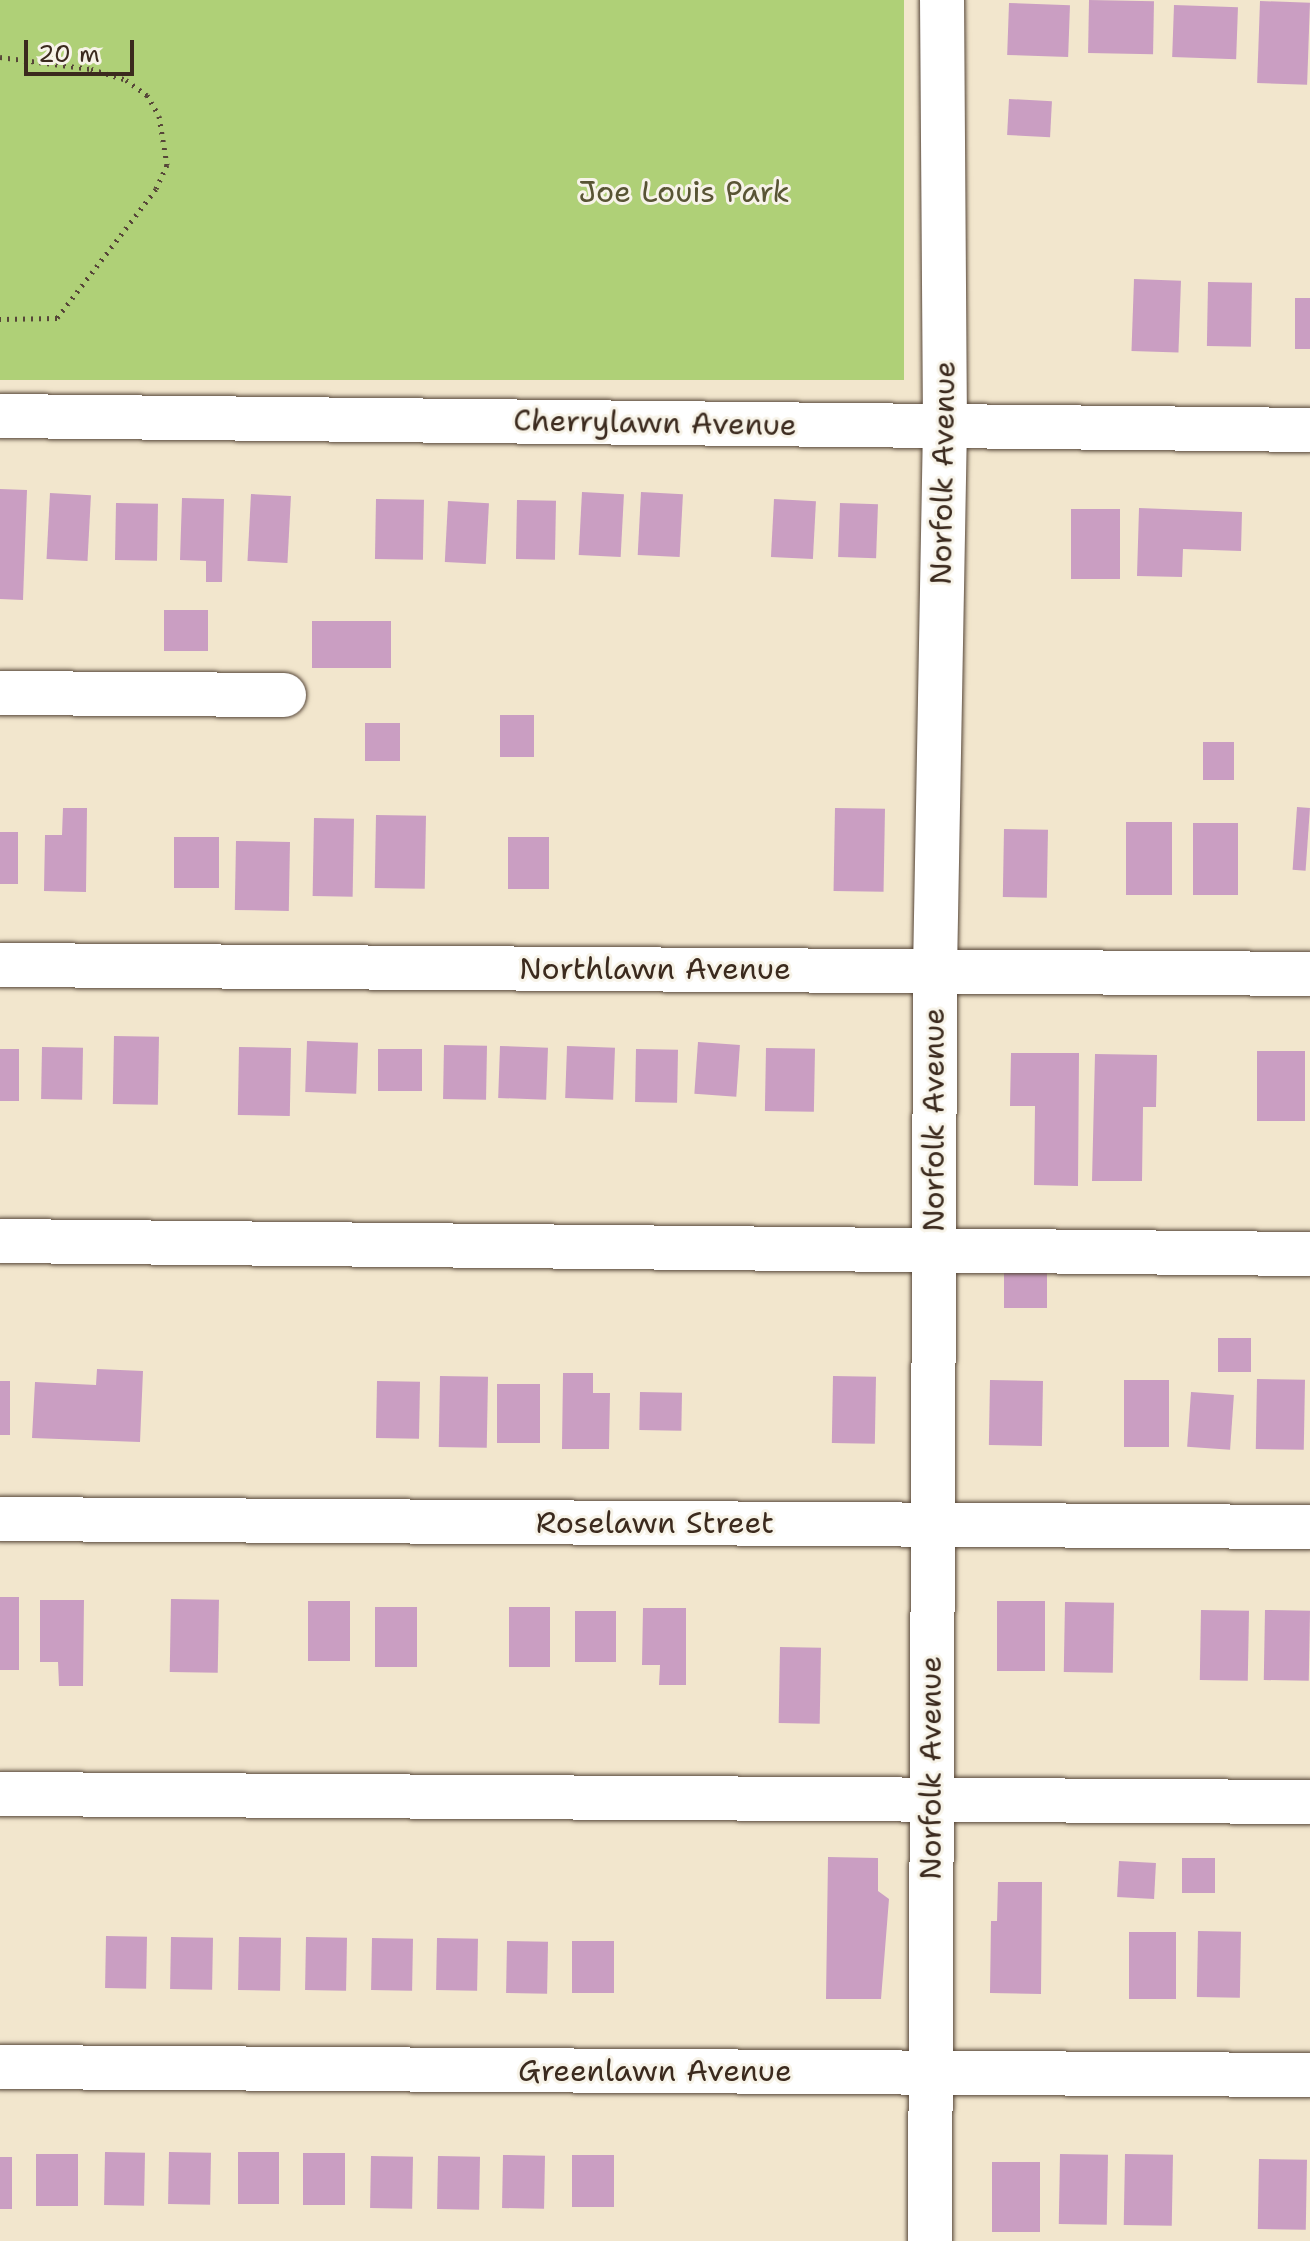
<!DOCTYPE html>
<html>
<head>
<meta charset="utf-8">
<style>
  body { margin:0 }
  #map { position:relative; width:1310px; height:2241px; overflow:hidden; background:#f2e6cd; font-family:"Shantell Sans",sans-serif }
  div>[style] { position:absolute }
  [style*='--x'] { left:calc(var(--x)*1px); top:calc(var(--y)*1px); width:calc(var(--w)*1px); rotate:calc(var(--a)*1deg) }
  .green>* { inset:0; background:#afd077; transform-origin:0 0 }
  .building>* { inset:0; background:#ca9ec2; transform-origin:0 0 }
  .path>* { height:5px; margin-top:-2.5px; transform-origin:0; background:repeating-linear-gradient(90deg,#564638 0 2px,transparent 0 8px) }
  .roads { filter:drop-shadow(0 0 2px #564638) drop-shadow(0 0 2px #564638) }
  .minor>* { height:44px; margin:-22px; padding:0 22px; transform-origin:22px; border-radius:22px; background:#fff }
  span { translate:-50% -50%; white-space:nowrap; text-align:center; line-height:1.15; -webkit-text-stroke:6px #f7f3e8; paint-order:stroke }
  .park-label { font-size:30px; color:#585434 }
  .street-label { font-size:30px; color:#3b2a1e }
  .scale { position:absolute; left:24px; top:40px; width:110px; height:36px; box-sizing:border-box; border:4px solid #3b2a1e; border-top:0; padding-left:10px; font-size:24px; line-height:28px; white-space:nowrap; color:#3b2a1e; -webkit-text-stroke:6px #f7f3e8; paint-order:stroke }
</style>
</head>
<body>
<div id="map">
  <div class="green">
    <i style="left:0;top:0;width:904px;height:380px"></i>
  </div>
  <div class="building">
    <i style="left:1089px;top:0;width:65px;height:53px;rotate:1deg"></i>
    <i style="left:1260px;top:1px;width:50px;height:82px;rotate:2deg"></i>
    <i style="left:1009px;top:3px;width:61px;height:52px;rotate:2deg"></i>
    <i style="left:1174px;top:5px;width:64px;height:52px;rotate:2deg"></i>
    <i style="left:1009px;top:99px;width:43px;height:36px;rotate:3deg"></i>
    <i style="left:1134px;top:279px;width:47px;height:72px;rotate:2deg"></i>
    <i style="left:1208px;top:282px;width:44px;height:64px;rotate:1deg"></i>
    <i style="left:1295px;top:298px;width:15px;height:51px"></i>
    <i style="clip-path:polygon(0 489px,27px 490px,23px 600px,0 599px)"></i>
    <i style="left:582px;top:492px;width:42px;height:63px;rotate:3deg"></i>
    <i style="left:641px;top:492px;width:42px;height:63px;rotate:3deg"></i>
    <i style="left:50px;top:493px;width:41px;height:66px;rotate:3deg"></i>
    <i style="left:251px;top:494px;width:40px;height:67px;rotate:3deg"></i>
    <i style="clip-path:polygon(182px 498px,224px 499px,222px 582px,206px 582px,206px 561px,180px 560px)"></i>
    <i style="left:376px;top:499px;width:48px;height:60px;rotate:1deg"></i>
    <i style="left:774px;top:499px;width:42px;height:58px;rotate:3deg"></i>
    <i style="left:517px;top:500px;width:39px;height:59px;rotate:1deg"></i>
    <i style="left:448px;top:501px;width:41px;height:61px;rotate:3deg"></i>
    <i style="left:116px;top:503px;width:42px;height:57px;rotate:1deg"></i>
    <i style="left:840px;top:503px;width:38px;height:54px;rotate:2deg"></i>
    <i style="clip-path:polygon(1139px 508px,1242px 512px,1241px 551px,1183px 549px,1182px 577px,1137px 576px)"></i>
    <i style="left:1071px;top:509px;width:49px;height:70px"></i>
    <i style="left:164px;top:610px;width:44px;height:41px"></i>
    <i style="left:312px;top:621px;width:79px;height:47px"></i>
    <i style="left:500px;top:715px;width:34px;height:42px"></i>
    <i style="left:365px;top:723px;width:35px;height:38px"></i>
    <i style="left:1203px;top:742px;width:31px;height:38px"></i>
    <i style="left:1297px;top:807px;width:13px;height:63px;rotate:4deg"></i>
    <i style="clip-path:polygon(63px 808px,87px 808px,86px 892px,44px 891px,45px 835px,62px 835px)"></i>
    <i style="left:835px;top:808px;width:50px;height:83px;rotate:1deg"></i>
    <i style="left:376px;top:815px;width:50px;height:73px;rotate:1deg"></i>
    <i style="left:314px;top:818px;width:40px;height:78px;rotate:1deg"></i>
    <i style="left:1126px;top:822px;width:46px;height:73px"></i>
    <i style="left:1193px;top:823px;width:45px;height:72px"></i>
    <i style="left:1004px;top:829px;width:44px;height:68px;rotate:1deg"></i>
    <i style="left:0;top:832px;width:18px;height:52px"></i>
    <i style="left:174px;top:837px;width:45px;height:51px"></i>
    <i style="left:508px;top:837px;width:41px;height:52px"></i>
    <i style="left:236px;top:841px;width:54px;height:69px;rotate:1deg"></i>
    <i style="left:114px;top:1036px;width:45px;height:68px;rotate:1deg"></i>
    <i style="left:307px;top:1041px;width:51px;height:51px;rotate:2deg"></i>
    <i style="left:698px;top:1042px;width:42px;height:52px;rotate:4deg"></i>
    <i style="left:444px;top:1045px;width:43px;height:54px;rotate:1deg"></i>
    <i style="left:500px;top:1046px;width:48px;height:52px;rotate:2deg"></i>
    <i style="left:567px;top:1046px;width:48px;height:52px;rotate:2deg"></i>
    <i style="left:42px;top:1047px;width:41px;height:52px;rotate:1deg"></i>
    <i style="left:239px;top:1047px;width:52px;height:68px;rotate:1deg"></i>
    <i style="left:766px;top:1048px;width:49px;height:63px;rotate:1deg"></i>
    <i style="left:0;top:1049px;width:19px;height:52px"></i>
    <i style="left:422px;top:1049px;width:42px;height:44px;rotate:90deg"></i>
    <i style="left:636px;top:1049px;width:42px;height:53px;rotate:1deg"></i>
    <i style="left:1257px;top:1051px;width:48px;height:70px"></i>
    <i style="clip-path:polygon(1011px 1053px,1079px 1053px,1078px 1186px,1034px 1185px,1035px 1106px,1010px 1106px)"></i>
    <i style="clip-path:polygon(1095px 1054px,1157px 1055px,1156px 1107px,1143px 1107px,1142px 1181px,1092px 1181px)"></i>
    <i style="left:1004px;top:1271px;width:43px;height:37px"></i>
    <i style="left:1218px;top:1338px;width:33px;height:34px"></i>
    <i style="clip-path:polygon(97px 1369px,143px 1371px,140px 1442px,32px 1438px,35px 1382px,96px 1385px)"></i>
    <i style="clip-path:polygon(563px 1373px,593px 1373px,593px 1393px,610px 1393px,609px 1449px,562px 1449px)"></i>
    <i style="left:440px;top:1376px;width:48px;height:71px;rotate:1deg"></i>
    <i style="left:833px;top:1376px;width:43px;height:67px;rotate:1deg"></i>
    <i style="left:1257px;top:1379px;width:48px;height:70px;rotate:1deg"></i>
    <i style="left:990px;top:1380px;width:53px;height:65px;rotate:1deg"></i>
    <i style="left:1124px;top:1380px;width:45px;height:67px"></i>
    <i style="left:0;top:1381px;width:10px;height:54px"></i>
    <i style="left:377px;top:1381px;width:43px;height:57px;rotate:1deg"></i>
    <i style="left:497px;top:1384px;width:43px;height:59px"></i>
    <i style="left:640px;top:1392px;width:42px;height:38px;rotate:1deg"></i>
    <i style="left:1191px;top:1392px;width:43px;height:55px;rotate:4deg"></i>
    <i style="left:0;top:1597px;width:19px;height:73px"></i>
    <i style="left:171px;top:1599px;width:48px;height:73px;rotate:1deg"></i>
    <i style="clip-path:polygon(40px 1600px,84px 1600px,83px 1686px,59px 1686px,58px 1662px,40px 1662px)"></i>
    <i style="left:308px;top:1601px;width:42px;height:60px"></i>
    <i style="left:997px;top:1601px;width:48px;height:70px"></i>
    <i style="left:1065px;top:1602px;width:49px;height:70px;rotate:1deg"></i>
    <i style="left:375px;top:1607px;width:42px;height:60px"></i>
    <i style="left:509px;top:1607px;width:41px;height:60px"></i>
    <i style="clip-path:polygon(643px 1608px,686px 1608px,686px 1685px,659px 1685px,660px 1665px,642px 1665px)"></i>
    <i style="left:1201px;top:1610px;width:48px;height:70px;rotate:1deg"></i>
    <i style="left:1265px;top:1610px;width:45px;height:70px;rotate:1deg"></i>
    <i style="left:575px;top:1611px;width:41px;height:51px"></i>
    <i style="left:780px;top:1647px;width:41px;height:76px;rotate:1deg"></i>
    <i style="clip-path:polygon(828px 1857px,878px 1858px,878px 1891px,889px 1899px,881px 1999px,826px 1999px)"></i>
    <i style="left:1215px;top:1858px;width:35px;height:33px;rotate:90deg"></i>
    <i style="left:1119px;top:1861px;width:37px;height:36px;rotate:3deg"></i>
    <i style="clip-path:polygon(998px 1882px,1042px 1882px,1041px 1994px,990px 1993px,991px 1921px,997px 1921px)"></i>
    <i style="left:1198px;top:1931px;width:43px;height:66px;rotate:1deg"></i>
    <i style="left:1176px;top:1932px;width:67px;height:47px;rotate:90deg"></i>
    <i style="left:106px;top:1936px;width:41px;height:52px;rotate:1deg"></i>
    <i style="left:171px;top:1937px;width:42px;height:52px;rotate:1deg"></i>
    <i style="left:239px;top:1937px;width:42px;height:53px;rotate:1deg"></i>
    <i style="left:306px;top:1937px;width:41px;height:53px;rotate:1deg"></i>
    <i style="left:372px;top:1938px;width:41px;height:52px;rotate:1deg"></i>
    <i style="left:437px;top:1938px;width:41px;height:52px;rotate:1deg"></i>
    <i style="left:507px;top:1941px;width:41px;height:52px;rotate:1deg"></i>
    <i style="left:572px;top:1941px;width:42px;height:52px"></i>
    <i style="left:105px;top:2152px;width:40px;height:53px;rotate:1deg"></i>
    <i style="left:169px;top:2152px;width:42px;height:52px;rotate:1deg"></i>
    <i style="left:238px;top:2152px;width:41px;height:52px"></i>
    <i style="left:303px;top:2153px;width:42px;height:52px"></i>
    <i style="left:36px;top:2154px;width:42px;height:52px"></i>
    <i style="left:1060px;top:2154px;width:48px;height:70px;rotate:1deg"></i>
    <i style="left:1125px;top:2154px;width:48px;height:71px;rotate:1deg"></i>
    <i style="left:503px;top:2155px;width:42px;height:53px;rotate:1deg"></i>
    <i style="left:572px;top:2155px;width:42px;height:52px"></i>
    <i style="left:371px;top:2156px;width:42px;height:52px;rotate:1deg"></i>
    <i style="left:438px;top:2156px;width:42px;height:53px;rotate:1deg"></i>
    <i style="left:0;top:2157px;width:12px;height:52px"></i>
    <i style="left:1259px;top:2159px;width:48px;height:70px;rotate:1deg"></i>
    <i style="left:992px;top:2162px;width:48px;height:70px"></i>
  </div>
  <div class="path">
    <i style="--x:0;--y:57;--w:92;--a:7.5"></i>
    <i style="--x:91;--y:69;--w:37;--a:17"></i>
    <i style="--x:126;--y:80;--w:26;--a:36"></i>
    <i style="--x:147;--y:95;--w:24;--a:60"></i>
    <i style="--x:159;--y:116;--w:50;--a:80.7"></i>
    <i style="--x:167;--y:165;--w:26;--a:115"></i>
    <i style="--x:156;--y:189;--w:163;--a:127.5"></i>
    <i style="--x:57;--y:318;--w:57;--a:179"></i>
  </div>
  <div class="roads">
    <div class="minor">
      <i style="--x:0;--y:416;--w:1310;--a:0.61"></i>
      <i style="--x:0;--y:693;--w:284;--a:0.4"></i>
      <i style="--x:0;--y:965;--w:1310;--a:0.39"></i>
      <i style="--x:0;--y:1241;--w:1310;--a:0.57"></i>
      <i style="--x:0;--y:1519;--w:1310;--a:0.35"></i>
      <i style="--x:0;--y:1794;--w:1310;--a:0.35"></i>
      <i style="--x:0;--y:2067;--w:1310;--a:0.35"></i>
      <i style="--x:930;--y:2241;--w:1270;--a:-89.77"></i>
      <i style="--x:935;--y:971;--w:544;--a:-88.95"></i>
      <i style="--x:945;--y:427;--w:427;--a:-90.4"></i>
    </div>
  </div>
  <div class="park-label">
    <span style="left:684px;top:192px">Joe Louis Park</span>
  </div>
  <div class="street-label">
    <span style="left:655px;top:423px;rotate:1deg">Cherrylawn Avenue</span>
    <span style="left:943px;top:473px;rotate:-89deg">Norfolk Avenue</span>
    <span style="left:655px;top:969px">Northlawn Avenue</span>
    <span style="left:934px;top:1120px;rotate:-90deg">Norfolk Avenue</span>
    <span style="left:655px;top:1523px">Roselawn Street</span>
    <span style="left:931px;top:1768px;rotate:-90deg">Norfolk Avenue</span>
    <span style="left:655px;top:2071px">Greenlawn Avenue</span>
  </div>
  <div class="scale">20 m</div>
</div>
</body>
</html>
